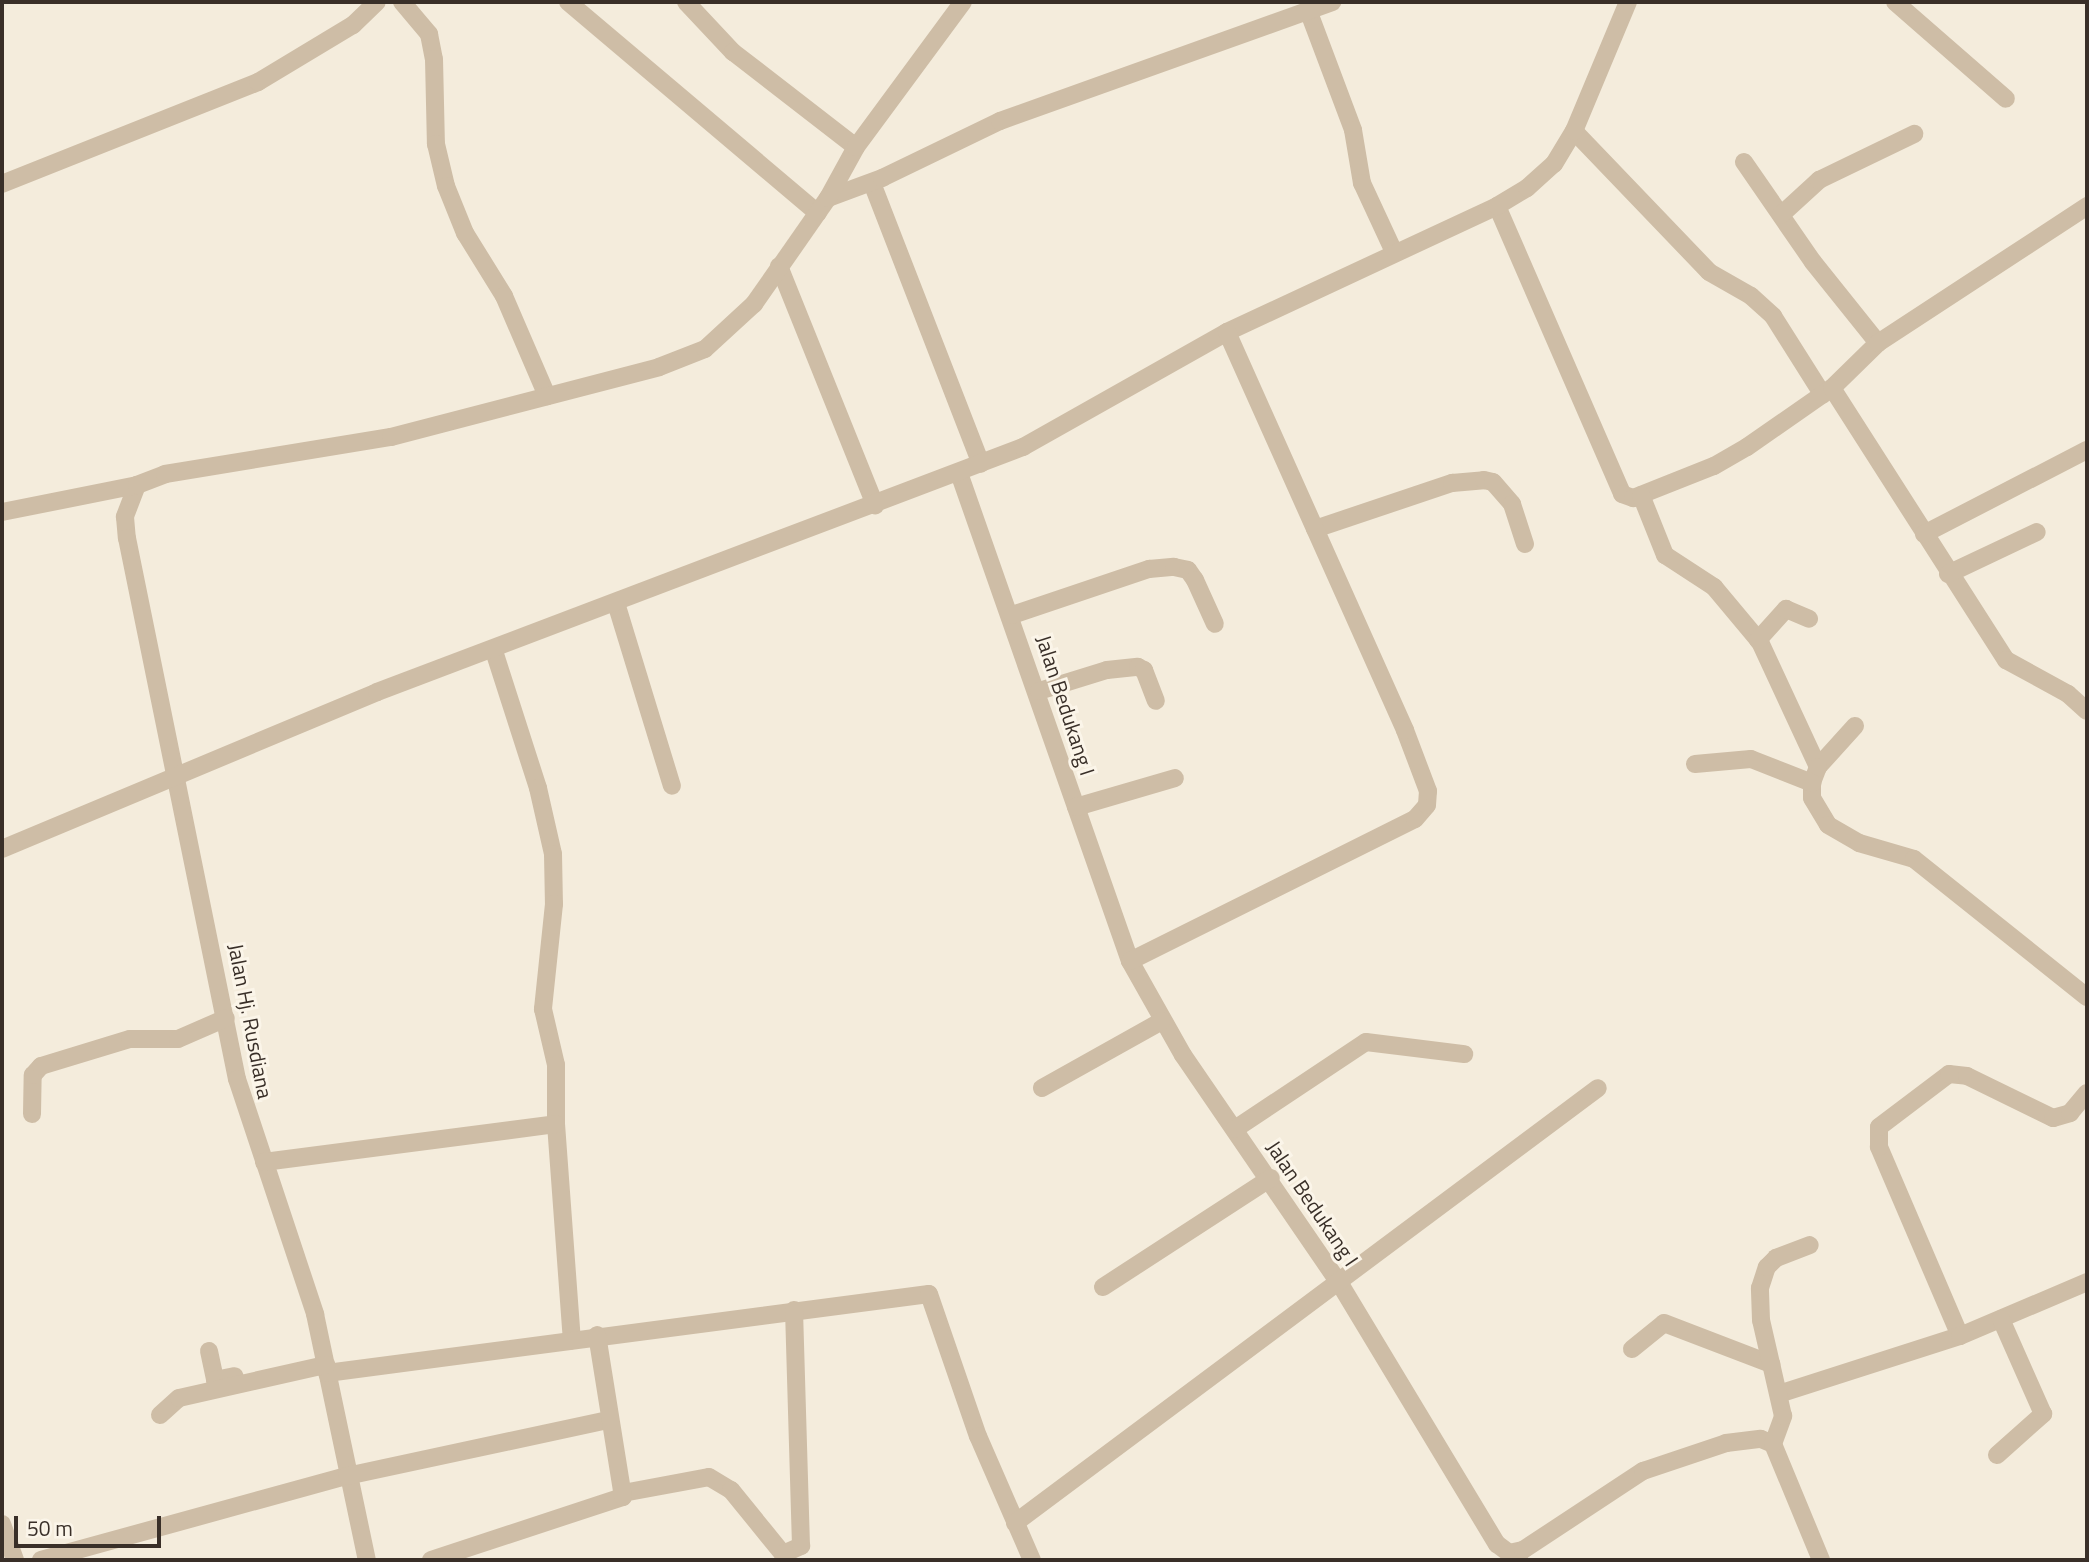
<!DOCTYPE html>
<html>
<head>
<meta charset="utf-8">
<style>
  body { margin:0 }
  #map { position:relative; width:2089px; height:1562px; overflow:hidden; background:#f4ecdc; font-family:"Titillium Web",sans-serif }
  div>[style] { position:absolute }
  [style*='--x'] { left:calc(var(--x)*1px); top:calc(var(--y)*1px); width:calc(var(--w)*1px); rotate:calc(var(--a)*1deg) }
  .minor>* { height:18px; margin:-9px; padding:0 9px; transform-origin:9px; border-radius:9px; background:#cebda6 }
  span { translate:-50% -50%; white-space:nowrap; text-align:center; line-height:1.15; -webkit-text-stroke:6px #fbf5e9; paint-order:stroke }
  .street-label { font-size:21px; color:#392f28 }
  .frame { position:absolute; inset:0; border:4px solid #392f28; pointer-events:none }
  .scale { position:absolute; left:14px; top:1516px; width:147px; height:32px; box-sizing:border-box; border:4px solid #392f28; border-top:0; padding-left:9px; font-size:21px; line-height:24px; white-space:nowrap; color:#392f28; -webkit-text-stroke:5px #fbf5e9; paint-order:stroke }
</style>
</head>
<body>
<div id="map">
  <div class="minor">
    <i style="--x:402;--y:2;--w:42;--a:49.8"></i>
    <i style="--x:429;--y:34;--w:25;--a:79"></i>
    <i style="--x:434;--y:59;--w:85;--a:88.7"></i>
    <i style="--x:436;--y:144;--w:43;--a:76.6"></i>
    <i style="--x:446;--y:186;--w:51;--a:68"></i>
    <i style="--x:465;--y:233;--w:74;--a:58.2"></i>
    <i style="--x:504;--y:296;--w:109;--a:66.7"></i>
    <i style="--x:568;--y:2;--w:327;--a:40.2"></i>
    <i style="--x:686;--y:2;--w:69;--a:46.8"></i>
    <i style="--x:733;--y:52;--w:155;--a:37.7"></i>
    <i style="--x:1895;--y:2;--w:147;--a:41.1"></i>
    <i style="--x:1308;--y:10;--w:128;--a:69.4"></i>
    <i style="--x:1353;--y:130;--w:54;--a:80.4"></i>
    <i style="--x:1362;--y:183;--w:76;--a:65.1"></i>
    <i style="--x:1574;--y:131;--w:195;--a:46.2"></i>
    <i style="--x:1709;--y:272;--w:48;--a:29.7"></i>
    <i style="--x:1751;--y:296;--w:30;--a:42"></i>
    <i style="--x:1773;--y:316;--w:93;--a:57.7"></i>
    <i style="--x:1744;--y:162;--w:121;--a:55.4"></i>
    <i style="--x:1813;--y:262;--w:104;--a:51.3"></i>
    <i style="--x:872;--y:183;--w:301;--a:68.8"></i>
    <i style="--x:2;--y:184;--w:276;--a:-21.7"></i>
    <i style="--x:258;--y:82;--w:111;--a:-31"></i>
    <i style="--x:353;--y:25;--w:33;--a:-44"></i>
    <i style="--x:828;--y:198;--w:58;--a:-20.3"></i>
    <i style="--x:882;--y:178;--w:131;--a:-25.8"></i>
    <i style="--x:1000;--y:121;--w:353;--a:-19.7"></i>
    <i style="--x:1497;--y:206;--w:314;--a:66.5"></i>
    <i style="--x:1622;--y:494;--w:12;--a:20"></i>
    <i style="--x:1633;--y:498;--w:87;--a:-21.6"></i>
    <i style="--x:1714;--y:466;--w:38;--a:-30"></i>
    <i style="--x:1747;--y:447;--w:103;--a:-34.8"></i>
    <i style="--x:1832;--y:388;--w:64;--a:-44.4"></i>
    <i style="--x:1878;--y:343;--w:250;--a:-33.2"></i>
    <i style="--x:1781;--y:215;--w:52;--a:-42.6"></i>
    <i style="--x:1819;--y:180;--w:106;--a:-25.8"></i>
    <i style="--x:779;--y:266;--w:258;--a:68.1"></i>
    <i style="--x:1832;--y:388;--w:323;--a:57.4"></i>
    <i style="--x:2006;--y:660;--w:71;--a:28.7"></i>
    <i style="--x:2068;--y:694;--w:25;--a:42"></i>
    <i style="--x:959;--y:473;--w:517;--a:70.69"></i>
    <i style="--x:1130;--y:961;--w:108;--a:60.6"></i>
    <i style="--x:1183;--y:1055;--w:278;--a:55.6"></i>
    <i style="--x:1340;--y:1284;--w:304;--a:58.9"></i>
    <i style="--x:1497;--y:1544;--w:15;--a:37"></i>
    <i style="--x:1509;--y:1553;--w:14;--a:-12"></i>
    <i style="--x:1523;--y:1550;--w:144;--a:-33.4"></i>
    <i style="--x:1643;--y:1471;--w:88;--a:-18.6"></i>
    <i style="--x:1726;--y:1443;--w:35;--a:-7"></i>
    <i style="--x:1761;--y:1439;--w:13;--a:23"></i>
    <i style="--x:1773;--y:1444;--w:126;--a:67.5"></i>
    <i style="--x:137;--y:485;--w:34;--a:111"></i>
    <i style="--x:125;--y:517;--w:21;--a:85"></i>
    <i style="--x:127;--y:538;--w:552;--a:78.51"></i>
    <i style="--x:237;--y:1079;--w:248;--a:71.6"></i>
    <i style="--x:315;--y:1314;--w:251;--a:78.1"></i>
    <i style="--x:1641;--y:495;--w:65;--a:68.2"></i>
    <i style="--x:1665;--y:555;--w:59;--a:33.1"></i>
    <i style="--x:1714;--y:587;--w:72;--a:50.1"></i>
    <i style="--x:1760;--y:642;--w:138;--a:65.1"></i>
    <i style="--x:2;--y:512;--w:138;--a:-11.3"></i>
    <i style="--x:137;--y:485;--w:30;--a:-21"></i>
    <i style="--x:165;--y:474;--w:229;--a:-9.3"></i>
    <i style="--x:391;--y:437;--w:277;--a:-14.6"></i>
    <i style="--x:659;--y:367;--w:49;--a:-21.4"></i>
    <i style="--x:705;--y:349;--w:67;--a:-42.6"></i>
    <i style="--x:754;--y:304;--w:129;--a:-55.1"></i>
    <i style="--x:828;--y:198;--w:58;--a:-61.2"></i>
    <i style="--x:856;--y:147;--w:180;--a:-53.6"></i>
    <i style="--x:1315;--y:529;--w:145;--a:-18.6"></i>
    <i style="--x:1452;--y:483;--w:32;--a:-5"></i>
    <i style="--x:1484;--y:480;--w:9;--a:13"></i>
    <i style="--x:1493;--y:482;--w:29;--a:49"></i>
    <i style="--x:1512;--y:504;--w:42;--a:72"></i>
    <i style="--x:1924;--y:534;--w:183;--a:-27.3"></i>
    <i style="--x:1948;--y:574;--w:98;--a:-25.3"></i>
    <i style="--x:616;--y:603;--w:191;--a:73"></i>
    <i style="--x:1012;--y:615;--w:145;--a:-18.6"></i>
    <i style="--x:1149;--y:569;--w:25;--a:-5"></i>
    <i style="--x:1174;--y:567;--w:14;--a:12"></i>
    <i style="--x:1188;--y:570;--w:12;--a:55"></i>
    <i style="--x:1195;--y:580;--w:48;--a:65.6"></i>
    <i style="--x:1758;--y:640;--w:42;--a:-47.9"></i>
    <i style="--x:1786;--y:609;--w:25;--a:23"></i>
    <i style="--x:494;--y:651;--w:144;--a:72.2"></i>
    <i style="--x:538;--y:788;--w:68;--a:77.2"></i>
    <i style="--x:553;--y:854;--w:50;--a:88.9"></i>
    <i style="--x:554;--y:904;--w:106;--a:96"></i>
    <i style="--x:543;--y:1009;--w:57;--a:76.9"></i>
    <i style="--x:556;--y:1065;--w:59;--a:90"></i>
    <i style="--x:556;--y:1124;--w:217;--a:85.8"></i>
    <i style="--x:1039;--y:691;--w:71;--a:-17.2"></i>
    <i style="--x:1107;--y:670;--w:31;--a:-6"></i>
    <i style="--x:1138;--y:667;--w:7;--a:27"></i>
    <i style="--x:1144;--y:670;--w:33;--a:69"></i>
    <i style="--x:1855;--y:726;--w:55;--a:132.1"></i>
    <i style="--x:1818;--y:767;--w:17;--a:111"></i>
    <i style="--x:1812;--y:783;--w:15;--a:90"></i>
    <i style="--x:1812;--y:798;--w:31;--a:59"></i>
    <i style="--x:1828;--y:825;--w:36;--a:30"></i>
    <i style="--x:1859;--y:843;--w:57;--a:16.2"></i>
    <i style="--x:1914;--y:859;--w:221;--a:38.6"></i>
    <i style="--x:1695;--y:764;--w:56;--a:-5.1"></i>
    <i style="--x:1751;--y:759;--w:66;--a:21.5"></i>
    <i style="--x:1076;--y:807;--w:103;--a:-16.3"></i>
    <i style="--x:2;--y:849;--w:407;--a:-22.7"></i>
    <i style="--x:377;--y:692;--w:691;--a:-20.77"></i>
    <i style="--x:1023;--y:447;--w:234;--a:-29.4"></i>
    <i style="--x:1227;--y:332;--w:298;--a:-25"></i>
    <i style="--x:1497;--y:206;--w:35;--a:-31"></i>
    <i style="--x:1527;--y:188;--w:36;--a:-42"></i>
    <i style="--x:1554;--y:164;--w:39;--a:-59"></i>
    <i style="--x:1574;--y:131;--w:140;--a:-67.3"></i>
    <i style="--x:1130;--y:961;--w:318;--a:-26.5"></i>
    <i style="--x:1415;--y:819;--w:18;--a:-49"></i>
    <i style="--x:1427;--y:805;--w:14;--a:-86"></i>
    <i style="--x:1428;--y:791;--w:65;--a:-110.7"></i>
    <i style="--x:1405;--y:730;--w:436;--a:-114.1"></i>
    <i style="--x:1042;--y:1088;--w:137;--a:-29.2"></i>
    <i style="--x:32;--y:1114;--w:39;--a:-89"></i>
    <i style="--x:33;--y:1075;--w:12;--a:-48"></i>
    <i style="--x:41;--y:1066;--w:93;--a:-16.9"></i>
    <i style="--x:130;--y:1039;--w:48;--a:0"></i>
    <i style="--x:178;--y:1039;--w:52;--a:-23.6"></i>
    <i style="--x:1235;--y:1129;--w:157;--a:-33.6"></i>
    <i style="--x:1366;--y:1042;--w:99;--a:7"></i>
    <i style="--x:264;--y:1162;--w:294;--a:-7.4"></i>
    <i style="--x:1103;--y:1287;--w:200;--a:-33"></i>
    <i style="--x:1960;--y:1336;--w:206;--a:-113.2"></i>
    <i style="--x:1879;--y:1147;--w:20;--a:-90"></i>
    <i style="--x:1879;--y:1127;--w:88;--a:-37.1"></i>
    <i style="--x:1949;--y:1074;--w:18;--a:6"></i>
    <i style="--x:1967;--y:1076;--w:96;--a:26"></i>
    <i style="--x:2053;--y:1118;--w:18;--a:-16"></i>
    <i style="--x:2070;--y:1113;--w:26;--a:-50"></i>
    <i style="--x:1632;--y:1349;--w:41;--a:-39.1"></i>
    <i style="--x:1664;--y:1323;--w:115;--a:21"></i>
    <i style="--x:209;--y:1351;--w:30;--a:78"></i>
    <i style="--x:215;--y:1380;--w:20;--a:-11"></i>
    <i style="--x:327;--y:1373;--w:607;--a:-7.48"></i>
    <i style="--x:929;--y:1294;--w:150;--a:71"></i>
    <i style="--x:978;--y:1436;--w:135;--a:66.5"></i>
    <i style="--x:1779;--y:1394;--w:190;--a:-17.8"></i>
    <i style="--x:1960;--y:1336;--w:138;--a:-23"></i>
    <i style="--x:160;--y:1415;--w:25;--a:-42"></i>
    <i style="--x:179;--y:1398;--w:151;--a:-12.7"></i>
    <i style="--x:1773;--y:1444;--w:30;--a:-70"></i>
    <i style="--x:1783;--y:1416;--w:98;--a:-102.9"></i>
    <i style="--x:1761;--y:1320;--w:32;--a:-92"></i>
    <i style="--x:1760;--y:1288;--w:22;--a:-72"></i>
    <i style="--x:1767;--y:1267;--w:13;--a:-45"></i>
    <i style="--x:1776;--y:1258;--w:36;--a:-21"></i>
    <i style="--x:1997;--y:1455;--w:62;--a:-41.7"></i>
    <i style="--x:2043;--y:1414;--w:104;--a:-113.9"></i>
    <i style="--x:623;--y:1493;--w:87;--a:-10.5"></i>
    <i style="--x:709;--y:1477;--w:26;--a:31"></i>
    <i style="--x:731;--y:1490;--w:82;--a:50.9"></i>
    <i style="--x:783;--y:1554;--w:20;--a:-24"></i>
    <i style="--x:801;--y:1546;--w:236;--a:-91.7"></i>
    <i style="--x:1015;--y:1523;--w:727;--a:-36.73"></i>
    <i style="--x:2;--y:1524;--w:38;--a:70"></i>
    <i style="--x:41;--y:1560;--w:317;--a:-15.4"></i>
    <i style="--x:347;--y:1476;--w:268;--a:-12.1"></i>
    <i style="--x:431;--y:1560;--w:202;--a:-18.2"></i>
    <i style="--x:623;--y:1497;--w:164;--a:-99.1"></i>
  </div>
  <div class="street-label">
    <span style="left:1066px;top:705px;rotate:72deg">Jalan Bedukang I</span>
    <span style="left:251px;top:1021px;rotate:79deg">Jalan Hj. Rusdiana</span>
    <span style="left:1313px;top:1203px;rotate:56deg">Jalan Bedukang I</span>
  </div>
  <div class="frame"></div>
  <div class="scale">50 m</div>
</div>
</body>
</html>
